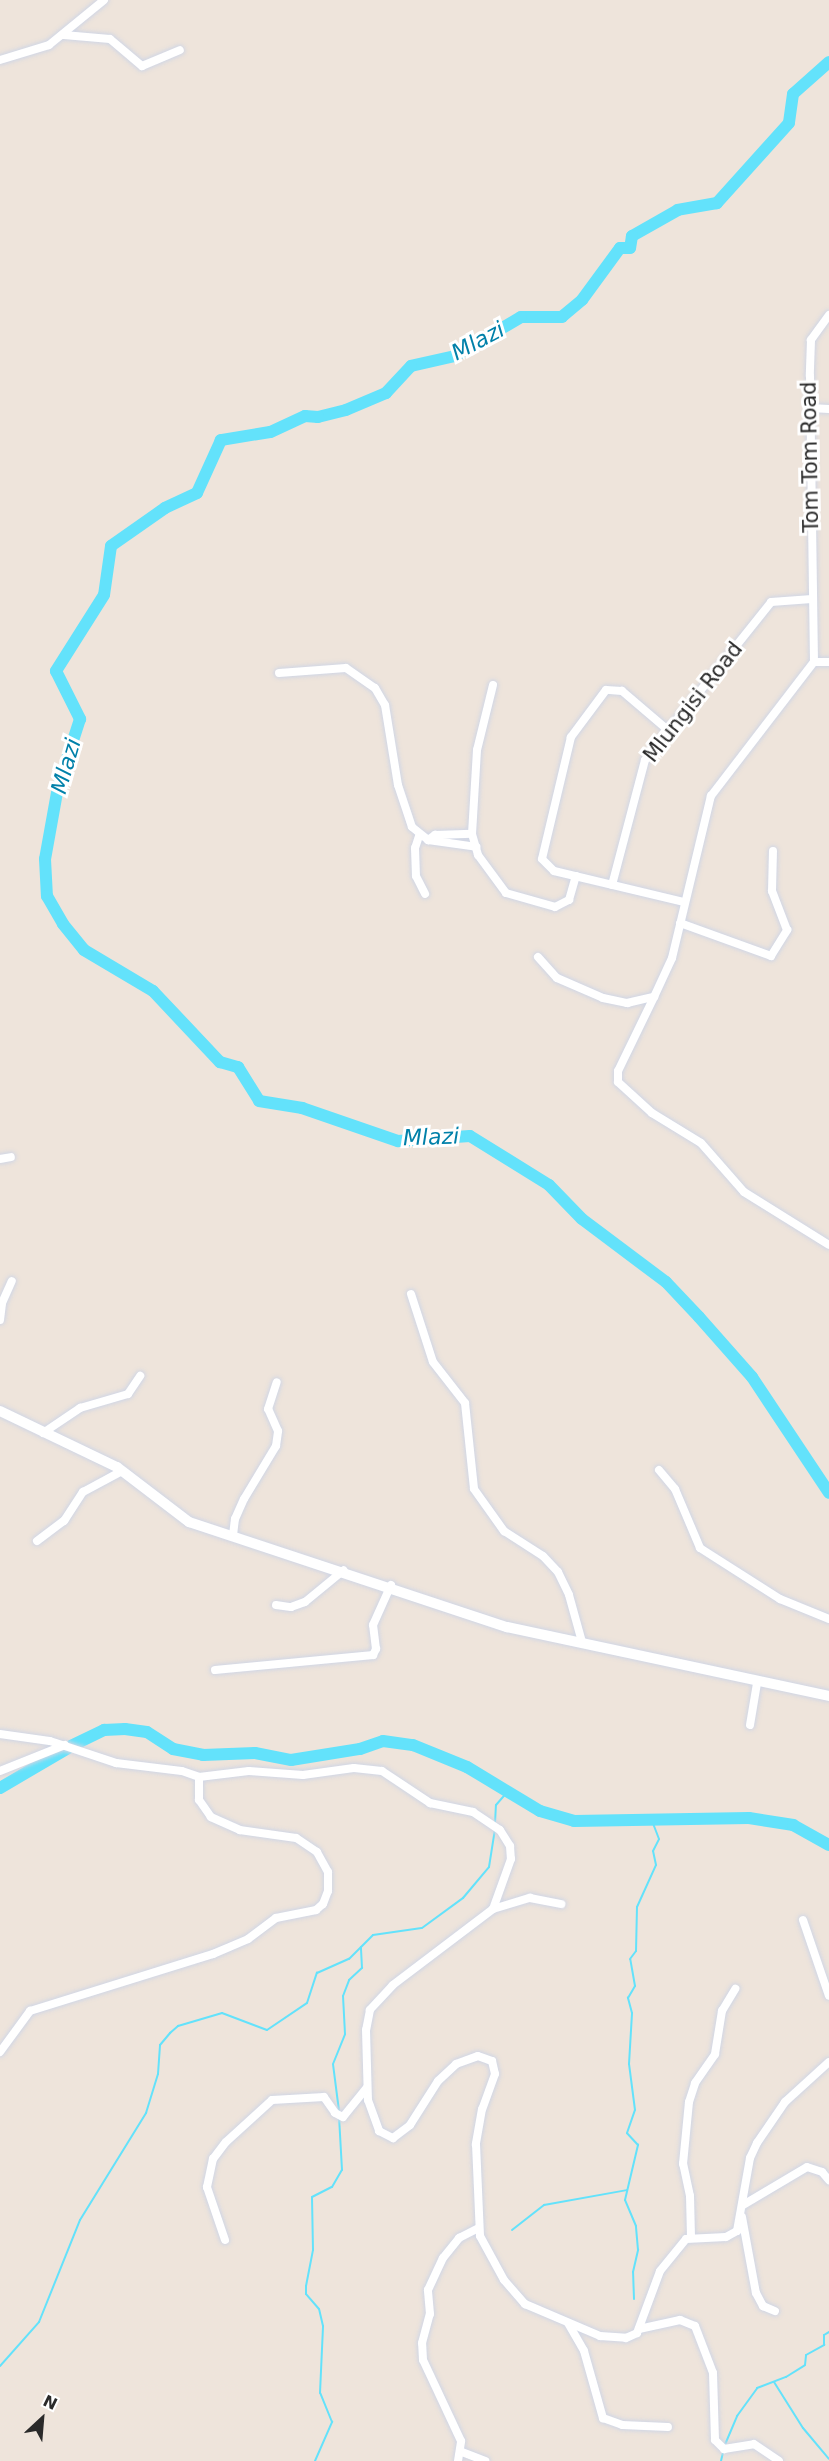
<!DOCTYPE html>
<html>
<head>
<meta charset="utf-8">
<style>
  body { margin:0 }
  #map { position:relative; width:829px; height:2461px; overflow:hidden; background:#eee4db; font-family:"DejaVu Sans",sans-serif }
  div>[style] { position:absolute }
  [style*='--x'] { left:calc(var(--x)*1px); top:calc(var(--y)*1px); width:calc(var(--w)*1px); rotate:calc(var(--a)*1deg) }
  .stream>* { height:2px; margin:-1px; padding:0 1px; transform-origin:1px; border-radius:1px; background:#63e2fb }
  .river>* { height:12px; margin:-6px; padding:0 6px; transform-origin:6px; border-radius:6px; background:#63e2fb }
  .roads { filter:drop-shadow(0 0 2px #d0d6e5) drop-shadow(0 0 2px #d0d6e5) }
  .street>* { height:8px; margin:-4px; padding:0 4px; transform-origin:4px; border-radius:4px; background:#fff }
  .secondary>* { height:10px; margin:-5px; padding:0 5px; transform-origin:5px; border-radius:5px; background:#fff }
  span { translate:-50% -50%; white-space:nowrap; text-align:center; line-height:1.15; -webkit-text-stroke:6px #fff; paint-order:stroke }
  .street-label { font-size:21px; color:#2a2a2a }
  .water-label { font-size:22px; color:#0080a9; font-style:italic }
  .north { position:absolute; left:12px; top:2389px; width:60px; height:60px; -webkit-text-stroke:4px #fff; paint-order:stroke; rotate:26deg; font-size:16px; font-weight:700; line-height:24px; text-align:center; color:#2a2a2a }
  .north::after { content:''; display:block; margin:auto; width:21px; height:27px; background:#2a2a2a; clip-path:polygon(50% 0,100% 100%,50% 72%,0 100%) }
</style>
</head>
<body>
<div id="map">
  <div class="stream">
    <i style="--x:495;--y:1823;--w:18;--a:-87"></i>
    <i style="--x:496;--y:1805;--w:18;--a:-49"></i>
    <i style="--x:339;--y:2111;--w:47;--a:-97.3"></i>
    <i style="--x:333;--y:2064;--w:32;--a:-68"></i>
    <i style="--x:345;--y:2034;--w:38;--a:-93"></i>
    <i style="--x:343;--y:1996;--w:17;--a:-69"></i>
    <i style="--x:349;--y:1980;--w:18;--a:-43"></i>
    <i style="--x:362;--y:1968;--w:21;--a:-93"></i>
    <i style="--x:512;--y:2230;--w:41;--a:-38"></i>
    <i style="--x:544;--y:2205;--w:84;--a:-10.2"></i>
    <i style="--x:634;--y:2299;--w:27;--a:-92"></i>
    <i style="--x:633;--y:2272;--w:23;--a:-77"></i>
    <i style="--x:638;--y:2250;--w:24;--a:-95"></i>
    <i style="--x:636;--y:2226;--w:28;--a:-113"></i>
    <i style="--x:625;--y:2200;--w:57;--a:-76.7"></i>
    <i style="--x:638;--y:2145;--w:16;--a:-133"></i>
    <i style="--x:627;--y:2133;--w:24;--a:-71"></i>
    <i style="--x:635;--y:2110;--w:46;--a:-97.4"></i>
    <i style="--x:629;--y:2064;--w:51;--a:-86.6"></i>
    <i style="--x:632;--y:2013;--w:16;--a:-105"></i>
    <i style="--x:628;--y:1998;--w:14;--a:-60"></i>
    <i style="--x:635;--y:1986;--w:27;--a:-100"></i>
    <i style="--x:630;--y:1959;--w:10;--a:-53"></i>
    <i style="--x:636;--y:1951;--w:44;--a:-88.7"></i>
    <i style="--x:637;--y:1907;--w:46;--a:-65.7"></i>
    <i style="--x:656;--y:1865;--w:14;--a:-102"></i>
    <i style="--x:653;--y:1851;--w:13;--a:-63"></i>
    <i style="--x:659;--y:1839;--w:19;--a:-111"></i>
    <i style="--x:0;--y:2366;--w:59;--a:-48.4"></i>
    <i style="--x:39;--y:2322;--w:110;--a:-68.1"></i>
    <i style="--x:80;--y:2220;--w:126;--a:-58.3"></i>
    <i style="--x:146;--y:2113;--w:41;--a:-72.9"></i>
    <i style="--x:158;--y:2074;--w:29;--a:-86"></i>
    <i style="--x:160;--y:2045;--w:16;--a:-50"></i>
    <i style="--x:170;--y:2033;--w:11;--a:-41"></i>
    <i style="--x:178;--y:2026;--w:46;--a:-16.5"></i>
    <i style="--x:222;--y:2013;--w:48;--a:20.7"></i>
    <i style="--x:267;--y:2030;--w:48;--a:-34"></i>
    <i style="--x:307;--y:2003;--w:32;--a:-72"></i>
    <i style="--x:317;--y:1973;--w:35;--a:-24"></i>
    <i style="--x:349;--y:1959;--w:34;--a:-45"></i>
    <i style="--x:373;--y:1935;--w:49;--a:-8.1"></i>
    <i style="--x:422;--y:1928;--w:51;--a:-36.2"></i>
    <i style="--x:463;--y:1898;--w:40;--a:-50"></i>
    <i style="--x:489;--y:1867;--w:36;--a:-81"></i>
    <i style="--x:774;--y:2382;--w:54;--a:57.8"></i>
    <i style="--x:803;--y:2428;--w:40;--a:50"></i>
    <i style="--x:724;--y:2447;--w:34;--a:-67"></i>
    <i style="--x:737;--y:2416;--w:34;--a:-54"></i>
    <i style="--x:757;--y:2388;--w:31;--a:-21"></i>
    <i style="--x:786;--y:2377;--w:22;--a:-32"></i>
    <i style="--x:805;--y:2365;--w:10;--a:-84"></i>
    <i style="--x:806;--y:2355;--w:21;--a:-29"></i>
    <i style="--x:824;--y:2345;--w:10;--a:-90"></i>
    <i style="--x:824;--y:2335;--w:6;--a:-31"></i>
    <i style="--x:315;--y:2461;--w:43;--a:-66.4"></i>
    <i style="--x:332;--y:2422;--w:31;--a:-112"></i>
    <i style="--x:320;--y:2393;--w:67;--a:-87.4"></i>
    <i style="--x:323;--y:2326;--w:17;--a:-103"></i>
    <i style="--x:319;--y:2309;--w:20;--a:-131"></i>
    <i style="--x:306;--y:2294;--w:8;--a:-90"></i>
    <i style="--x:306;--y:2286;--w:37;--a:-79"></i>
    <i style="--x:313;--y:2250;--w:53;--a:-91.1"></i>
    <i style="--x:312;--y:2197;--w:22;--a:-27"></i>
    <i style="--x:332;--y:2187;--w:20;--a:-60"></i>
    <i style="--x:342;--y:2170;--w:53;--a:-93.2"></i>
    <i style="--x:721;--y:2461;--w:9;--a:-77"></i>
  </div>
  <div class="river">
    <i style="--x:829;--y:62;--w:48;--a:138.4"></i>
    <i style="--x:793;--y:94;--w:29;--a:98"></i>
    <i style="--x:789;--y:123;--w:108;--a:132"></i>
    <i style="--x:717;--y:203;--w:40;--a:170"></i>
    <i style="--x:678;--y:210;--w:53;--a:150.5"></i>
    <i style="--x:632;--y:236;--w:12;--a:99"></i>
    <i style="--x:630;--y:248;--w:10;--a:180"></i>
    <i style="--x:620;--y:248;--w:64;--a:126.2"></i>
    <i style="--x:582;--y:300;--w:26;--a:140"></i>
    <i style="--x:562;--y:317;--w:41;--a:180"></i>
    <i style="--x:521;--y:317;--w:77;--a:149.4"></i>
    <i style="--x:455;--y:356;--w:45;--a:167.2"></i>
    <i style="--x:411;--y:366;--w:37;--a:133"></i>
    <i style="--x:386;--y:393;--w:43;--a:157"></i>
    <i style="--x:346;--y:410;--w:29;--a:166"></i>
    <i style="--x:318;--y:417;--w:13;--a:-176"></i>
    <i style="--x:305;--y:416;--w:38;--a:155"></i>
    <i style="--x:270;--y:432;--w:50;--a:170.7"></i>
    <i style="--x:221;--y:440;--w:58;--a:114.4"></i>
    <i style="--x:197;--y:493;--w:35;--a:155"></i>
    <i style="--x:165;--y:508;--w:66;--a:144.9"></i>
    <i style="--x:111;--y:546;--w:49;--a:98.1"></i>
    <i style="--x:104;--y:595;--w:90;--a:122.3"></i>
    <i style="--x:56;--y:671;--w:54;--a:63.4"></i>
    <i style="--x:80;--y:719;--w:71;--a:107.9"></i>
    <i style="--x:58;--y:787;--w:73;--a:100.2"></i>
    <i style="--x:45;--y:859;--w:37;--a:87"></i>
    <i style="--x:47;--y:896;--w:32;--a:60"></i>
    <i style="--x:63;--y:924;--w:33;--a:51"></i>
    <i style="--x:84;--y:950;--w:80;--a:30.7"></i>
    <i style="--x:153;--y:991;--w:98;--a:46.7"></i>
    <i style="--x:220;--y:1062;--w:19;--a:16"></i>
    <i style="--x:238;--y:1067;--w:40;--a:58"></i>
    <i style="--x:259;--y:1101;--w:44;--a:9.2"></i>
    <i style="--x:302;--y:1108;--w:102;--a:19"></i>
    <i style="--x:398;--y:1141;--w:72;--a:-4"></i>
    <i style="--x:470;--y:1136;--w:93;--a:31.8"></i>
    <i style="--x:549;--y:1185;--w:47;--a:45.9"></i>
    <i style="--x:582;--y:1219;--w:105;--a:36.9"></i>
    <i style="--x:666;--y:1282;--w:48;--a:46.7"></i>
    <i style="--x:699;--y:1317;--w:80;--a:48.5"></i>
    <i style="--x:752;--y:1377;--w:139;--a:56.4"></i>
    <i style="--x:71;--y:1746;--w:37;--a:-26"></i>
    <i style="--x:104;--y:1730;--w:21;--a:-3"></i>
    <i style="--x:125;--y:1729;--w:22;--a:8"></i>
    <i style="--x:147;--y:1732;--w:31;--a:33"></i>
    <i style="--x:173;--y:1749;--w:31;--a:11"></i>
    <i style="--x:203;--y:1755;--w:52;--a:-2.2"></i>
    <i style="--x:255;--y:1753;--w:37;--a:11"></i>
    <i style="--x:291;--y:1760;--w:70;--a:-9.1"></i>
    <i style="--x:360;--y:1749;--w:24;--a:-19"></i>
    <i style="--x:383;--y:1741;--w:30;--a:8"></i>
    <i style="--x:413;--y:1745;--w:58;--a:22.2"></i>
    <i style="--x:467;--y:1767;--w:85;--a:31.1"></i>
    <i style="--x:540;--y:1811;--w:35;--a:16"></i>
    <i style="--x:574;--y:1821;--w:175;--a:-1"></i>
    <i style="--x:749;--y:1818;--w:45;--a:9"></i>
    <i style="--x:793;--y:1825;--w:41;--a:29.1"></i>
    <i style="--x:0;--y:1788;--w:81;--a:-30.4"></i>
  </div>
  <div class="roads">
    <div class="street">
      <i style="--x:64;--y:35;--w:46;--a:5"></i>
      <i style="--x:110;--y:39;--w:42;--a:40.2"></i>
      <i style="--x:142;--y:66;--w:41;--a:-22.8"></i>
      <i style="--x:0;--y:60;--w:51;--a:-17"></i>
      <i style="--x:49;--y:45;--w:71;--a:-39.3"></i>
      <i style="--x:829;--y:315;--w:31;--a:126"></i>
      <i style="--x:811;--y:340;--w:36;--a:92"></i>
      <i style="--x:810;--y:376;--w:286;--a:89.2"></i>
      <i style="--x:814;--y:662;--w:15;--a:0"></i>
      <i style="--x:810;--y:408;--w:19;--a:3"></i>
      <i style="--x:279;--y:673;--w:67;--a:-4.3"></i>
      <i style="--x:346;--y:668;--w:35;--a:35"></i>
      <i style="--x:375;--y:688;--w:20;--a:60"></i>
      <i style="--x:385;--y:705;--w:81;--a:80.8"></i>
      <i style="--x:398;--y:785;--w:44;--a:71.6"></i>
      <i style="--x:412;--y:827;--w:21;--a:39"></i>
      <i style="--x:428;--y:840;--w:49;--a:8.1"></i>
      <i style="--x:493;--y:685;--w:67;--a:103.8"></i>
      <i style="--x:477;--y:750;--w:84;--a:93.4"></i>
      <i style="--x:472;--y:834;--w:22;--a:74"></i>
      <i style="--x:478;--y:855;--w:47;--a:53.6"></i>
      <i style="--x:506;--y:893;--w:51;--a:15.9"></i>
      <i style="--x:555;--y:907;--w:16;--a:-27"></i>
      <i style="--x:569;--y:900;--w:25;--a:-74"></i>
      <i style="--x:669;--y:731;--w:62;--a:-139.6"></i>
      <i style="--x:622;--y:691;--w:16;--a:-176"></i>
      <i style="--x:606;--y:690;--w:59;--a:126.7"></i>
      <i style="--x:571;--y:737;--w:125;--a:103.4"></i>
      <i style="--x:542;--y:859;--w:17;--a:45"></i>
      <i style="--x:554;--y:871;--w:134;--a:13.4"></i>
      <i style="--x:419;--y:836;--w:13;--a:108"></i>
      <i style="--x:415;--y:848;--w:28;--a:88"></i>
      <i style="--x:416;--y:876;--w:20;--a:63"></i>
      <i style="--x:428;--y:840;--w:9;--a:-36"></i>
      <i style="--x:435;--y:835;--w:37;--a:-2"></i>
      <i style="--x:612;--y:885;--w:129;--a:-75.2"></i>
      <i style="--x:645;--y:760;--w:202;--a:-51.4"></i>
      <i style="--x:771;--y:602;--w:41;--a:-4.2"></i>
      <i style="--x:680;--y:923;--w:97;--a:19.9"></i>
      <i style="--x:771;--y:956;--w:31;--a:-58"></i>
      <i style="--x:787;--y:930;--w:42;--a:-111"></i>
      <i style="--x:772;--y:891;--w:40;--a:-88.6"></i>
      <i style="--x:538;--y:957;--w:28;--a:48"></i>
      <i style="--x:557;--y:978;--w:50;--a:23.5"></i>
      <i style="--x:603;--y:998;--w:25;--a:12"></i>
      <i style="--x:627;--y:1003;--w:28;--a:-13"></i>
      <i style="--x:654;--y:997;--w:43;--a:-65.2"></i>
      <i style="--x:672;--y:958;--w:167;--a:-76.5"></i>
      <i style="--x:711;--y:796;--w:169;--a:-52.5"></i>
      <i style="--x:654;--y:997;--w:82;--a:115.9"></i>
      <i style="--x:618;--y:1071;--w:11;--a:90"></i>
      <i style="--x:618;--y:1082;--w:46;--a:42.4"></i>
      <i style="--x:652;--y:1113;--w:57;--a:31.5"></i>
      <i style="--x:701;--y:1143;--w:65;--a:48.7"></i>
      <i style="--x:744;--y:1192;--w:100;--a:31.9"></i>
      <i style="--x:0;--y:1159;--w:11;--a:-10"></i>
      <i style="--x:411;--y:1294;--w:71;--a:72.1"></i>
      <i style="--x:433;--y:1362;--w:52;--a:52"></i>
      <i style="--x:465;--y:1403;--w:86;--a:84"></i>
      <i style="--x:474;--y:1489;--w:52;--a:54.5"></i>
      <i style="--x:504;--y:1531;--w:46;--a:32.7"></i>
      <i style="--x:543;--y:1556;--w:22;--a:47"></i>
      <i style="--x:558;--y:1572;--w:25;--a:64"></i>
      <i style="--x:569;--y:1595;--w:49;--a:74.5"></i>
      <i style="--x:0;--y:1320;--w:17;--a:-83"></i>
      <i style="--x:2;--y:1303;--w:24;--a:-66"></i>
      <i style="--x:43;--y:1433;--w:45;--a:-34"></i>
      <i style="--x:80;--y:1408;--w:50;--a:-16.3"></i>
      <i style="--x:128;--y:1394;--w:22;--a:-56"></i>
      <i style="--x:659;--y:1470;--w:25;--a:50"></i>
      <i style="--x:675;--y:1489;--w:64;--a:67"></i>
      <i style="--x:700;--y:1548;--w:95;--a:32.5"></i>
      <i style="--x:780;--y:1599;--w:53;--a:22.2"></i>
      <i style="--x:233;--y:1535;--w:16;--a:-83"></i>
      <i style="--x:235;--y:1519;--w:22;--a:-66"></i>
      <i style="--x:244;--y:1499;--w:62;--a:-58.9"></i>
      <i style="--x:276;--y:1446;--w:15;--a:-82"></i>
      <i style="--x:278;--y:1431;--w:24;--a:-114"></i>
      <i style="--x:268;--y:1409;--w:28;--a:-72"></i>
      <i style="--x:37;--y:1541;--w:34;--a:-37"></i>
      <i style="--x:64;--y:1521;--w:35;--a:-57"></i>
      <i style="--x:83;--y:1492;--w:44;--a:-28.3"></i>
      <i style="--x:276;--y:1605;--w:15;--a:8"></i>
      <i style="--x:291;--y:1607;--w:15;--a:-20"></i>
      <i style="--x:305;--y:1602;--w:50;--a:-39.4"></i>
      <i style="--x:215;--y:1670;--w:159;--a:-5.4"></i>
      <i style="--x:373;--y:1655;--w:7;--a:-63"></i>
      <i style="--x:376;--y:1649;--w:24;--a:-97"></i>
      <i style="--x:373;--y:1625;--w:44;--a:-65.8"></i>
      <i style="--x:750;--y:1725;--w:43;--a:-80.5"></i>
      <i style="--x:0;--y:1734;--w:50;--a:8"></i>
      <i style="--x:50;--y:1741;--w:70;--a:18.4"></i>
      <i style="--x:116;--y:1763;--w:66;--a:6.9"></i>
      <i style="--x:182;--y:1771;--w:18;--a:19"></i>
      <i style="--x:199;--y:1777;--w:50;--a:-6.8"></i>
      <i style="--x:249;--y:1771;--w:54;--a:4.2"></i>
      <i style="--x:303;--y:1775;--w:51;--a:-7.8"></i>
      <i style="--x:354;--y:1768;--w:28;--a:6"></i>
      <i style="--x:382;--y:1771;--w:58;--a:33.7"></i>
      <i style="--x:430;--y:1803;--w:44;--a:11.8"></i>
      <i style="--x:473;--y:1812;--w:32;--a:34"></i>
      <i style="--x:500;--y:1830;--w:19;--a:58"></i>
      <i style="--x:510;--y:1846;--w:13;--a:86"></i>
      <i style="--x:511;--y:1859;--w:53;--a:109.8"></i>
      <i style="--x:493;--y:1909;--w:126;--a:142.8"></i>
      <i style="--x:393;--y:1985;--w:34;--a:133"></i>
      <i style="--x:370;--y:2010;--w:20;--a:101"></i>
      <i style="--x:366;--y:2030;--w:70;--a:88.4"></i>
      <i style="--x:368;--y:2100;--w:33;--a:70"></i>
      <i style="--x:379;--y:2131;--w:16;--a:27"></i>
      <i style="--x:393;--y:2138;--w:21;--a:-37"></i>
      <i style="--x:410;--y:2125;--w:52;--a:-57.5"></i>
      <i style="--x:438;--y:2081;--w:25;--a:-43"></i>
      <i style="--x:456;--y:2064;--w:23;--a:-20"></i>
      <i style="--x:478;--y:2056;--w:15;--a:20"></i>
      <i style="--x:492;--y:2061;--w:13;--a:77"></i>
      <i style="--x:495;--y:2074;--w:37;--a:110"></i>
      <i style="--x:482;--y:2109;--w:36;--a:100"></i>
      <i style="--x:476;--y:2144;--w:92;--a:87.5"></i>
      <i style="--x:480;--y:2236;--w:50;--a:61.4"></i>
      <i style="--x:504;--y:2280;--w:32;--a:49"></i>
      <i style="--x:525;--y:2304;--w:82;--a:23.1"></i>
      <i style="--x:600;--y:2336;--w:26;--a:4"></i>
      <i style="--x:626;--y:2338;--w:12;--a:-24"></i>
      <i style="--x:637;--y:2333;--w:66;--a:-69.6"></i>
      <i style="--x:660;--y:2271;--w:41;--a:-50.9"></i>
      <i style="--x:686;--y:2239;--w:40;--a:-2.9"></i>
      <i style="--x:726;--y:2237;--w:13;--a:-29"></i>
      <i style="--x:737;--y:2231;--w:74;--a:-79.9"></i>
      <i style="--x:750;--y:2158;--w:17;--a:-65"></i>
      <i style="--x:757;--y:2143;--w:50;--a:-55.7"></i>
      <i style="--x:785;--y:2102;--w:59;--a:-42.3"></i>
      <i style="--x:0;--y:1771;--w:70;--a:-21.8"></i>
      <i style="--x:493;--y:1909;--w:39;--a:-17"></i>
      <i style="--x:530;--y:1898;--w:32;--a:11"></i>
      <i style="--x:803;--y:1920;--w:80;--a:71.1"></i>
      <i style="--x:0;--y:2052;--w:51;--a:-53.8"></i>
      <i style="--x:30;--y:2011;--w:192;--a:-17.3"></i>
      <i style="--x:213;--y:1954;--w:38;--a:-23"></i>
      <i style="--x:248;--y:1939;--w:35;--a:-37"></i>
      <i style="--x:276;--y:1918;--w:41;--a:-11.3"></i>
      <i style="--x:316;--y:1910;--w:9;--a:-41"></i>
      <i style="--x:323;--y:1904;--w:14;--a:-69"></i>
      <i style="--x:328;--y:1891;--w:19;--a:-90"></i>
      <i style="--x:328;--y:1872;--w:23;--a:-119"></i>
      <i style="--x:317;--y:1852;--w:25;--a:-146"></i>
      <i style="--x:296;--y:1838;--w:57;--a:-171.9"></i>
      <i style="--x:240;--y:1830;--w:32;--a:-156"></i>
      <i style="--x:211;--y:1817;--w:21;--a:-125"></i>
      <i style="--x:199;--y:1800;--w:23;--a:-90"></i>
      <i style="--x:743;--y:2205;--w:74;--a:-30.7"></i>
      <i style="--x:807;--y:2167;--w:16;--a:18"></i>
      <i style="--x:822;--y:2172;--w:11;--a:49"></i>
      <i style="--x:742;--y:2217;--w:77;--a:79.6"></i>
      <i style="--x:756;--y:2293;--w:15;--a:62"></i>
      <i style="--x:763;--y:2306;--w:13;--a:23"></i>
      <i style="--x:691;--y:2237;--w:41;--a:-91.4"></i>
      <i style="--x:690;--y:2196;--w:33;--a:-102"></i>
      <i style="--x:683;--y:2164;--w:62;--a:-84.5"></i>
      <i style="--x:689;--y:2102;--w:20;--a:-72"></i>
      <i style="--x:695;--y:2083;--w:35;--a:-55"></i>
      <i style="--x:715;--y:2054;--w:44;--a:-80.8"></i>
      <i style="--x:722;--y:2011;--w:26;--a:-59"></i>
      <i style="--x:225;--y:2240;--w:56;--a:-108.8"></i>
      <i style="--x:207;--y:2187;--w:29;--a:-78"></i>
      <i style="--x:213;--y:2159;--w:21;--a:-53"></i>
      <i style="--x:226;--y:2142;--w:62;--a:-42.4"></i>
      <i style="--x:272;--y:2100;--w:52;--a:-3.3"></i>
      <i style="--x:324;--y:2097;--w:19;--a:55"></i>
      <i style="--x:335;--y:2113;--w:9;--a:27"></i>
      <i style="--x:343;--y:2117;--w:38;--a:-51"></i>
      <i style="--x:568;--y:2323;--w:32;--a:60"></i>
      <i style="--x:584;--y:2351;--w:70;--a:74.2"></i>
      <i style="--x:603;--y:2418;--w:20;--a:20"></i>
      <i style="--x:622;--y:2425;--w:46;--a:2.5"></i>
      <i style="--x:639;--y:2329;--w:42;--a:-12.4"></i>
      <i style="--x:680;--y:2320;--w:16;--a:22"></i>
      <i style="--x:695;--y:2326;--w:50;--a:69"></i>
      <i style="--x:713;--y:2373;--w:67;--a:88.3"></i>
      <i style="--x:715;--y:2440;--w:13;--a:45"></i>
      <i style="--x:724;--y:2449;--w:30;--a:-9"></i>
      <i style="--x:754;--y:2444;--w:30;--a:34"></i>
      <i style="--x:462;--y:2452;--w:25;--a:21"></i>
      <i style="--x:458;--y:2461;--w:20;--a:-81"></i>
      <i style="--x:461;--y:2441;--w:89;--a:-115.1"></i>
      <i style="--x:423;--y:2360;--w:17;--a:-93"></i>
      <i style="--x:422;--y:2343;--w:30;--a:-75"></i>
      <i style="--x:430;--y:2314;--w:24;--a:-95"></i>
      <i style="--x:428;--y:2290;--w:35;--a:-65"></i>
      <i style="--x:443;--y:2258;--w:26;--a:-51"></i>
      <i style="--x:459;--y:2238;--w:22;--a:-27"></i>
    </div>
    <div class="secondary">
      <i style="--x:0;--y:1411;--w:130;--a:25.6"></i>
      <i style="--x:117;--y:1467;--w:91;--a:37.4"></i>
      <i style="--x:189;--y:1522;--w:335;--a:18.3"></i>
      <i style="--x:507;--y:1627;--w:329;--a:12.1"></i>
    </div>
  </div>
  <div class="street-label">
    <span style="left:810px;top:457px;rotate:-91deg">Tom Tom Road</span>
    <span style="left:693px;top:702px;rotate:-52deg">Mlungisi Road</span>
  </div>
  <div class="water-label">
    <span style="left:478px;top:341px;rotate:-28deg">Mlazi</span>
    <span style="left:66px;top:766px;rotate:-74deg">Mlazi</span>
    <span style="left:431px;top:1137px;rotate:-2deg">Mlazi</span>
  </div>
  <div class="north">N</div>
</div>
</body>
</html>
